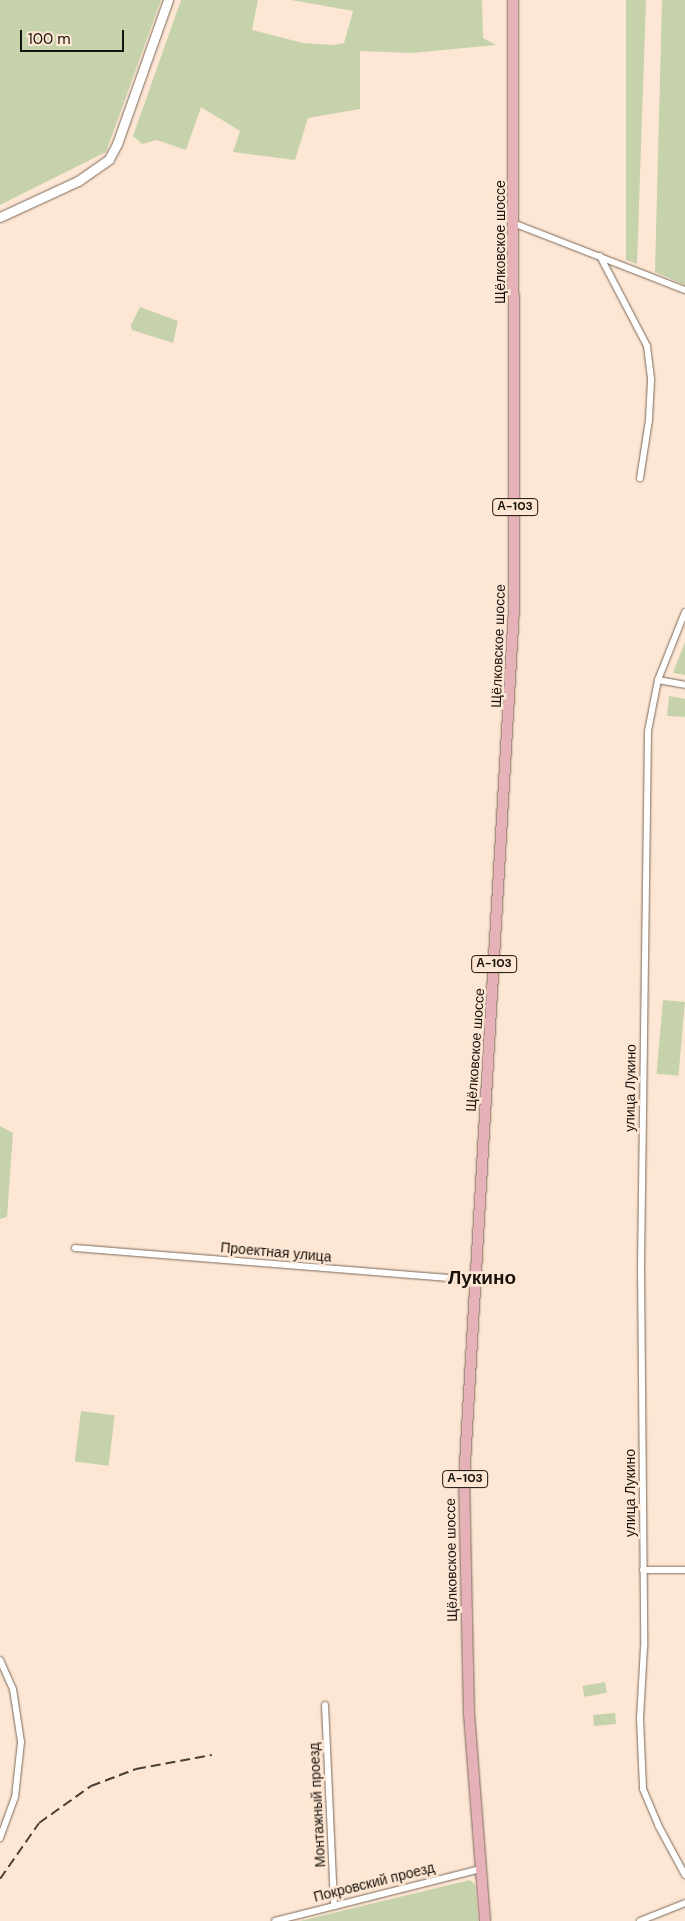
<!DOCTYPE html>
<html>
<head>
<meta charset="utf-8">
<style>
  body { margin:0 }
  #map { position:relative; width:685px; height:1921px; overflow:hidden; background:#fde7d4; font-family:"DM Sans",sans-serif }
  div>[style] { position:absolute }
  [style*='--x'] { left:calc(var(--x)*1px); top:calc(var(--y)*1px); width:calc(var(--w)*1px); rotate:calc(var(--a)*1deg) }
  .green>* { inset:0; background:#c6d2ab; transform-origin:0 0 }
  .roads { filter:drop-shadow(0 0 1px #7b6757) drop-shadow(0 0 1px #7b6757) }
  .minor>* { height:6px; margin:-3px; padding:0 3px; transform-origin:3px; border-radius:3px; background:#fff }
  .secondary>* { height:9px; margin:-4.5px; padding:0 4.5px; transform-origin:4.5px; border-radius:4.5px; background:#fff }
  .primary>* { height:10px; margin:-5px; padding:0 5px; transform-origin:5px; border-radius:5px; background:#e6b1b8 }
  .rail>* { height:2px; margin-top:-1px; transform-origin:0; background:repeating-linear-gradient(90deg,#483e34 0 10px,transparent 0 15px) }
  span { translate:-50% -50%; white-space:nowrap; text-align:center; line-height:1.15; -webkit-text-stroke:5px #fde7d4; paint-order:stroke }
  .shield-label span { padding:1px 4px; background:#fde7d4; border:1px solid; border-radius:4px; -webkit-text-stroke-width:0 }
  .shield-label { font-size:12px; color:#19120b; font-weight:700 }
  .street-label { font-size:14px; color:#19120b }
  .district-label { font-size:19px; color:#19120b; font-weight:700 }
  .scale { position:absolute; left:20px; top:30px; width:104px; height:22px; box-sizing:border-box; border:2px solid #19120b; border-top:0; padding-left:6px; font-size:15px; line-height:18px; white-space:nowrap; color:#19120b; -webkit-text-stroke:4px #fde7d4; paint-order:stroke }
</style>
</head>
<body>
<div id="map">
  <div class="green">
    <i style="clip-path:polygon(0 0,161px 0,106px 152px,0 205px)"></i>
    <i style="clip-path:polygon(181px 0,258px 0,252px 30px,303px 43px,334px 45px,344px 43px,353px 11px,291px 0,482px 0,483px 38px,496px 45px,412px 53px,360px 51px,360px 109px,308px 118px,295px 160px,233px 152px,240px 131px,201px 107px,186px 150px,157px 140px,142px 144px,133px 136px)"></i>
    <i style="clip-path:polygon(626px 0,646px 0,637px 264px,626px 260px)"></i>
    <i style="clip-path:polygon(662px 0,685px 0,685px 285px,655px 272px)"></i>
    <i style="clip-path:polygon(140px 307px,178px 321px,173px 343px,132px 330px,131px 325px)"></i>
    <i style="clip-path:polygon(685px 642px,685px 675px,673px 673px)"></i>
    <i style="clip-path:polygon(669px 696px,685px 699px,685px 717px,667px 716px)"></i>
    <i style="left:663px;top:1000px;width:22px;height:74px;rotate:5deg"></i>
    <i style="clip-path:polygon(0 1112px,0 1126px,13px 1133px,7px 1217px,0 1219px)"></i>
    <i style="left:81px;top:1411px;width:34px;height:51px;rotate:7deg"></i>
    <i style="left:605px;top:1682px;width:11px;height:23px;rotate:80deg"></i>
    <i style="left:615px;top:1713px;width:11px;height:22px;rotate:85deg"></i>
    <i style="clip-path:polygon(470px 1880px,475px 1885px,478px 1921px,300px 1921px)"></i>
  </div>
  <div class="roads">
    <div class="minor">
      <i style="--x:513;--y:223;--w:185;--a:21.3"></i>
      <i style="--x:600;--y:256;--w:102;--a:62.4"></i>
      <i style="--x:647;--y:346;--w:35;--a:83"></i>
      <i style="--x:651;--y:381;--w:39;--a:93"></i>
      <i style="--x:649;--y:420;--w:59;--a:98.8"></i>
      <i style="--x:685;--y:612;--w:73;--a:111.7"></i>
      <i style="--x:658;--y:680;--w:52;--a:101.1"></i>
      <i style="--x:648;--y:731;--w:537;--a:90.75"></i>
      <i style="--x:641;--y:1268;--w:379;--a:89.5"></i>
      <i style="--x:644;--y:1647;--w:72;--a:93.2"></i>
      <i style="--x:640;--y:1719;--w:70;--a:87.5"></i>
      <i style="--x:643;--y:1789;--w:39;--a:67"></i>
      <i style="--x:658;--y:1825;--w:57;--a:61.6"></i>
      <i style="--x:658;--y:680;--w:27;--a:10"></i>
      <i style="--x:75;--y:1248;--w:400;--a:4.6"></i>
      <i style="--x:643;--y:1570;--w:42;--a:0"></i>
      <i style="--x:0;--y:1660;--w:32;--a:66"></i>
      <i style="--x:13;--y:1689;--w:54;--a:81.4"></i>
      <i style="--x:21;--y:1742;--w:55;--a:96.2"></i>
      <i style="--x:15;--y:1797;--w:44;--a:110.1"></i>
      <i style="--x:325;--y:1705;--w:199;--a:87.4"></i>
      <i style="--x:275;--y:1921;--w:211;--a:-14.2"></i>
      <i style="--x:640;--y:1921;--w:48;--a:-21.8"></i>
    </div>
    <div class="secondary">
      <i style="--x:0;--y:217;--w:86;--a:-24.8"></i>
      <i style="--x:78;--y:181;--w:38;--a:-35"></i>
      <i style="--x:109;--y:159;--w:17;--a:-62"></i>
      <i style="--x:117;--y:144;--w:153;--a:-70.5"></i>
    </div>
    <div class="primary">
      <i style="--x:485;--y:1921;--w:208;--a:-94.4"></i>
      <i style="--x:469;--y:1714;--w:233;--a:-91.2"></i>
      <i style="--x:464;--y:1481;--w:874;--a:-86.72"></i>
      <i style="--x:514;--y:608;--w:608;--a:-90.09"></i>
    </div>
  </div>
  <div class="rail">
    <i style="--x:0;--y:1879;--w:68;--a:-55.1"></i>
    <i style="--x:39;--y:1823;--w:64;--a:-35.4"></i>
    <i style="--x:91;--y:1786;--w:48;--a:-20.7"></i>
    <i style="--x:136;--y:1769;--w:77;--a:-10.4"></i>
  </div>
  <div class="shield-label">
    <span style="left:515px;top:507px">А-103</span>
    <span style="left:494px;top:964px">А-103</span>
    <span style="left:465px;top:1479px">А-103</span>
  </div>
  <div class="street-label">
    <span style="left:500px;top:242px;rotate:-90deg">Щёлковское шоссе</span>
    <span style="left:498px;top:646px;rotate:-88deg">Щёлковское шоссе</span>
    <span style="left:475px;top:1050px;rotate:-86deg">Щёлковское шоссе</span>
    <span style="left:630px;top:1088px;rotate:-89deg">улица Лукино</span>
    <span style="left:276px;top:1252px;rotate:5deg">Проектная улица</span>
    <span style="left:630px;top:1493px;rotate:-90deg">улица Лукино</span>
    <span style="left:451px;top:1560px;rotate:-91deg">Щёлковское шоссе</span>
    <span style="left:317px;top:1805px;rotate:-93deg">Монтажный проезд</span>
    <span style="left:374px;top:1882px;rotate:-14deg">Покровский проезд</span>
  </div>
  <div class="district-label">
    <span style="left:482px;top:1278px">Лукино</span>
  </div>
  <div class="scale">100 m</div>
</div>
</body>
</html>
